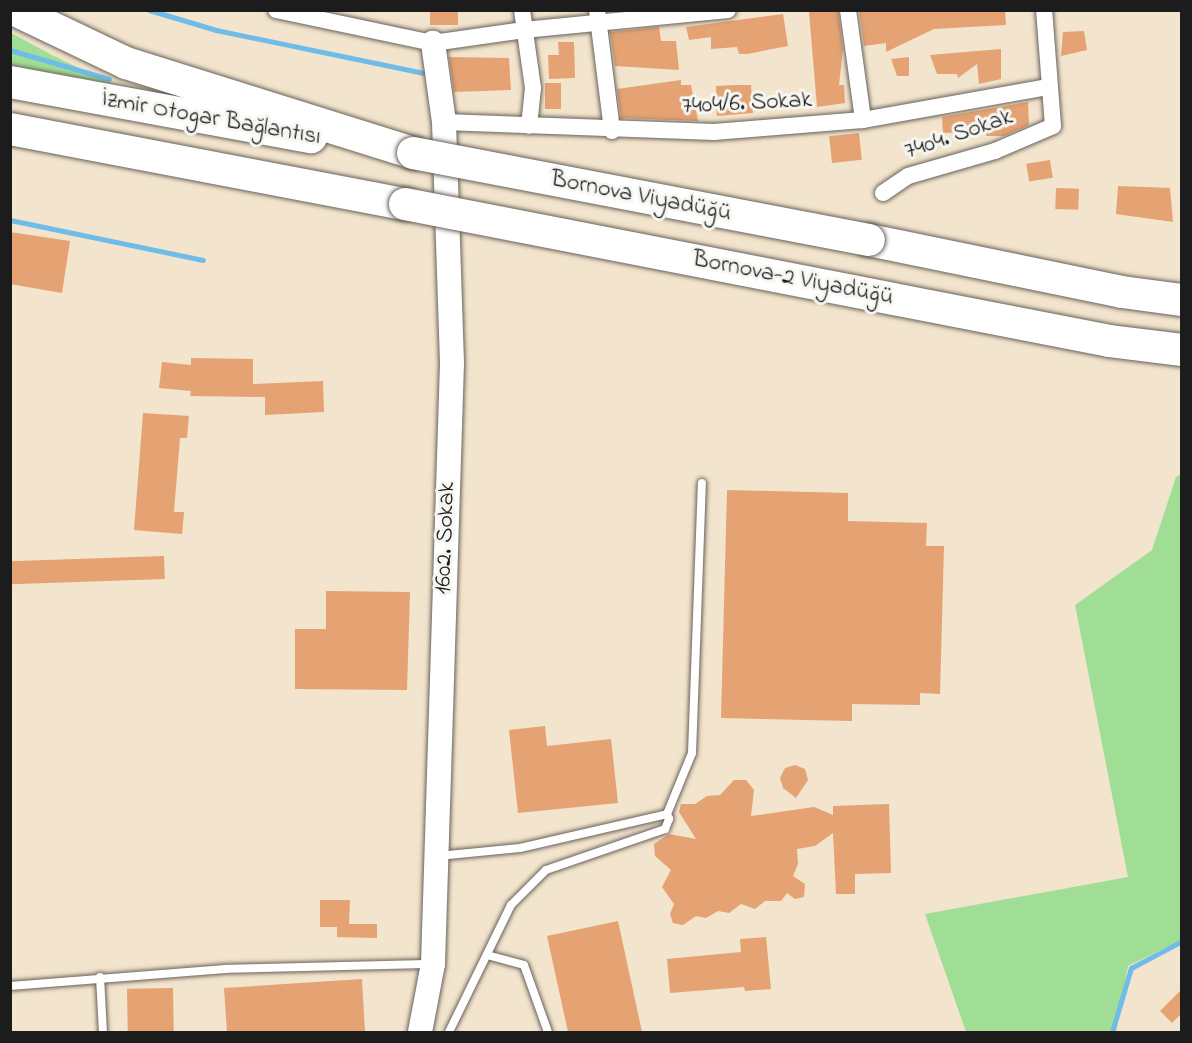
<!DOCTYPE html>
<html>
<head>
<meta charset="utf-8">
<style>
  body { margin:0 }
  #map { position:relative; width:1192px; height:1043px; overflow:hidden; background:#f3e4cd; font-family:"Indie Flower",sans-serif }
  div>[style] { position:absolute }
  [style*='--x'] { left:calc(var(--x)*1px); top:calc(var(--y)*1px); width:calc(var(--w)*1px); rotate:calc(var(--a)*1deg) }
  .green>* { inset:0; background:#9fde94 }
  .stream>* { height:5px; margin:-2.5px; padding:0 2.5px; transform-origin:2.5px; border-radius:2.5px; background:#70bce9 }
  .building>* { inset:0; background:#e5a273; transform-origin:0 0 }
  .roads { filter:drop-shadow(0 0 2px #67625a) drop-shadow(0 0 2px #67625a) }
  .lane>* { height:8px; margin:-4px; padding:0 4px; transform-origin:4px; border-radius:4px; background:#fff }
  .street>* { height:16px; margin:-8px; padding:0 8px; transform-origin:8px; border-radius:8px; background:#fff }
  .secondary>* { height:24px; margin:-12px; padding:0 12px; transform-origin:12px; border-radius:12px; background:#fff }
  .highway>* { height:32px; margin:-16px; padding:0 16px; transform-origin:16px; border-radius:16px; background:#fff }
  .bridges { filter:drop-shadow(0 0 2px #67625a) drop-shadow(0 0 2px #67625a) }
  .highway-bridge>* { height:32px; margin:-16px; padding:0 16px; transform-origin:16px; border-radius:16px; background:#fff }
  span { translate:-50% -50%; white-space:nowrap; text-align:center; line-height:1.15; -webkit-text-stroke:6px #f6f6f2; paint-order:stroke }
  .street-label { font-size:24px; color:#1c1c1c }
  .frame { position:absolute; inset:0; border:12px solid #1c1c1c; pointer-events:none }
</style>
</head>
<body>
<div id="map">
  <div class="green">
    <i style="clip-path:polygon(11px 33px,52px 55px,112px 84px,11px 65px)"></i>
    <i style="clip-path:polygon(1181px 474px,1181px 940px,1128px 966px,1116px 1032px,966px 1032px,925px 914px,1128px 877px,1075px 605px,1152px 550px,1176px 477px)"></i>
  </div>
  <div class="stream">
    <i style="--x:149;--y:10;--w:70;--a:16.6"></i>
    <i style="--x:216;--y:30;--w:211;--a:11.7"></i>
    <i style="--x:10;--y:50;--w:103;--a:16.3"></i>
    <i style="--x:10;--y:220;--w:197;--a:11.7"></i>
    <i style="--x:1112;--y:1032;--w:67;--a:-73.5"></i>
    <i style="--x:1131;--y:968;--w:58;--a:-27.9"></i>
  </div>
  <div class="building">
    <i style="left:430px;top:10px;width:28px;height:15px"></i>
    <i style="clip-path:polygon(838px 10px,843px 49px,839px 85px,844px 85px,845px 103px,817px 107px,809px 12px)"></i>
    <i style="clip-path:polygon(859px 10px,1005px 10px,1006px 25px,934px 29px,886px 52px,886px 43px,864px 46px)"></i>
    <i style="clip-path:polygon(783px 14px,788px 46px,747px 54px,739px 54px,737px 47px,711px 49px,711px 37px,689px 40px,686px 27px)"></i>
    <i style="clip-path:polygon(659px 27px,661px 41px,676px 41px,679px 70px,615px 66px,610px 32px)"></i>
    <i style="clip-path:polygon(1084px 31px,1087px 50px,1061px 56px,1063px 32px)"></i>
    <i style="clip-path:polygon(558px 42px,574px 42px,575px 78px,549px 79px,548px 55px,559px 55px)"></i>
    <i style="clip-path:polygon(1001px 49px,1001px 79px,979px 84px,977px 64px,958px 78px,957px 74px,937px 74px,930px 55px)"></i>
    <i style="clip-path:polygon(449px 57px,509px 58px,511px 90px,454px 92px)"></i>
    <i style="clip-path:polygon(909px 57px,909px 76px,897px 76px,891px 59px)"></i>
    <i style="clip-path:polygon(681px 80px,681px 85px,691px 85px,698px 121px,621px 118px,617px 89px)"></i>
    <i style="left:545px;top:83px;width:16px;height:26px"></i>
    <i style="clip-path:polygon(734px 85px,751px 85px,753px 113px,717px 116px,716px 86px)"></i>
    <i style="clip-path:polygon(1028px 102px,1029px 125px,1004px 136px,986px 136px,986px 131px,943px 133px,942px 117px)"></i>
    <i style="left:859px;top:133px;width:27px;height:30px;rotate:84deg"></i>
    <i style="left:1050px;top:160px;width:18px;height:24px;rotate:81deg"></i>
    <i style="clip-path:polygon(1118px 186px,1170px 188px,1173px 222px,1116px 214px)"></i>
    <i style="left:1056px;top:188px;width:23px;height:21px;rotate:2deg"></i>
    <i style="clip-path:polygon(10px 232px,70px 241px,62px 293px,10px 284px)"></i>
    <i style="clip-path:polygon(191px 358px,253px 359px,253px 384px,323px 381px,324px 412px,265px 415px,265px 397px,190px 396px,191px 391px,159px 388px,162px 362px,191px 365px)"></i>
    <i style="clip-path:polygon(143px 413px,189px 416px,187px 438px,180px 438px,174px 512px,184px 512px,182px 534px,134px 530px)"></i>
    <i style="clip-path:polygon(727px 490px,848px 493px,848px 521px,927px 523px,926px 546px,944px 546px,940px 694px,920px 693px,920px 705px,852px 704px,852px 721px,721px 718px)"></i>
    <i style="left:164px;top:556px;width:23px;height:154px;rotate:88deg"></i>
    <i style="clip-path:polygon(326px 591px,410px 592px,407px 690px,295px 689px,295px 629px,326px 629px)"></i>
    <i style="clip-path:polygon(545px 726px,547px 746px,611px 739px,618px 803px,518px 813px,509px 730px)"></i>
    <i style="clip-path:polygon(795px 765px,805px 769px,808px 780px,796px 798px,783px 788px,780px 778px,785px 768px)"></i>
    <i style="clip-path:polygon(734px 780px,746px 780px,754px 790px,751px 816px,814px 807px,833px 815px,833px 806px,889px 804px,891px 873px,855px 874px,855px 894px,836px 894px,833px 833px,815px 846px,797px 849px,798px 864px,793px 876px,805px 884px,804px 897px,795px 899px,787px 893px,781px 901px,765px 901px,755px 909px,741px 904px,729px 913px,718px 911px,706px 918px,696px 916px,683px 925px,673px 923px,670px 914px,674px 904px,662px 887px,671px 870px,655px 856px,654px 844px,669px 834px,696px 839px,679px 812px,681px 804px,695px 804px,707px 796px,720px 795px)"></i>
    <i style="clip-path:polygon(320px 900px,350px 900px,349px 924px,377px 924px,377px 938px,337px 937px,337px 927px,320px 927px)"></i>
    <i style="clip-path:polygon(618px 921px,642px 1032px,568px 1032px,547px 936px)"></i>
    <i style="clip-path:polygon(766px 937px,771px 989px,745px 991px,744px 987px,670px 993px,667px 959px,741px 952px,740px 939px)"></i>
    <i style="clip-path:polygon(362px 979px,365px 1032px,227px 1032px,224px 988px)"></i>
    <i style="left:173px;top:988px;width:44px;height:46px;rotate:89deg"></i>
    <i style="clip-path:polygon(1182px 989px,1182px 1013px,1172px 1023px,1160px 1011px)"></i>
  </div>
  <div class="roads">
    <div class="lane">
      <i style="--x:438;--y:856;--w:82;--a:-5.6"></i>
      <i style="--x:520;--y:848;--w:151;--a:-13"></i>
      <i style="--x:487;--y:955;--w:38;--a:15"></i>
      <i style="--x:524;--y:965;--w:71;--a:70.3"></i>
      <i style="--x:100;--y:977;--w:55;--a:86.9"></i>
      <i style="--x:10;--y:986;--w:216;--a:-4.5"></i>
      <i style="--x:225;--y:969;--w:207;--a:-1.4"></i>
      <i style="--x:449;--y:1032;--w:141;--a:-64"></i>
      <i style="--x:511;--y:905;--w:49;--a:-45"></i>
      <i style="--x:546;--y:870;--w:126;--a:-19"></i>
      <i style="--x:665;--y:829;--w:11;--a:-68"></i>
      <i style="--x:669;--y:819;--w:5;--a:-112"></i>
      <i style="--x:667;--y:814;--w:66;--a:-67.7"></i>
      <i style="--x:692;--y:753;--w:270;--a:-87.9"></i>
    </div>
    <div class="street">
      <i style="--x:276;--y:10;--w:160;--a:11.9"></i>
      <i style="--x:433;--y:43;--w:92;--a:-8.1"></i>
      <i style="--x:524;--y:30;--w:205;--a:-5.6"></i>
      <i style="--x:522;--y:10;--w:79;--a:82"></i>
      <i style="--x:533;--y:88;--w:38;--a:96"></i>
      <i style="--x:597;--y:10;--w:122;--a:82.9"></i>
      <i style="--x:848;--y:10;--w:111;--a:82.2"></i>
      <i style="--x:444;--y:122;--w:270;--a:2.1"></i>
      <i style="--x:714;--y:132;--w:149;--a:-4.6"></i>
      <i style="--x:863;--y:120;--w:189;--a:-10.1"></i>
      <i style="--x:883;--y:193;--w:30;--a:-34"></i>
      <i style="--x:908;--y:176;--w:91;--a:-16"></i>
      <i style="--x:995;--y:151;--w:63;--a:-23.3"></i>
      <i style="--x:1053;--y:126;--w:116;--a:-94.4"></i>
    </div>
    <div class="secondary">
      <i style="--x:420;--y:1032;--w:69;--a:-79.2"></i>
      <i style="--x:433;--y:964;--w:601;--a:-88.19"></i>
      <i style="--x:452;--y:363;--w:241;--a:-91.9"></i>
      <i style="--x:444;--y:122;--w:80;--a:-97.9"></i>
    </div>
    <div class="highway">
      <i style="--x:15;--y:10;--w:123;--a:25.5"></i>
      <i style="--x:126;--y:63;--w:301;--a:17.4"></i>
      <i style="--x:10;--y:82;--w:306;--a:10.4"></i>
      <i style="--x:10;--y:129;--w:402;--a:10.8"></i>
      <i style="--x:869;--y:240;--w:258;--a:11.6"></i>
      <i style="--x:1122;--y:292;--w:61;--a:7.6"></i>
    </div>
  </div>
  <div class="bridges">
    <div class="highway-bridge">
      <i style="--x:413;--y:153;--w:464;--a:10.8"></i>
      <i style="--x:405;--y:204;--w:718;--a:11"></i>
      <i style="--x:1110;--y:341;--w:73;--a:7.1"></i>
    </div>
  </div>
  <div class="street-label">
    <span style="left:747px;top:104px;rotate:-3deg">7404/6. Sokak</span>
    <span style="left:211px;top:119px;rotate:10deg">İzmir Otogar Bağlantısı</span>
    <span style="left:959px;top:135px;rotate:-19deg">7404. Sokak</span>
    <span style="left:641px;top:197px;rotate:11deg">Bornova Viyadüğü</span>
    <span style="left:793px;top:279px;rotate:11deg">Bornova-2 Viyadüğü</span>
    <span style="left:446px;top:538px;rotate:-88deg">1602. Sokak</span>
  </div>
  <div class="frame"></div>
</div>
</body>
</html>
